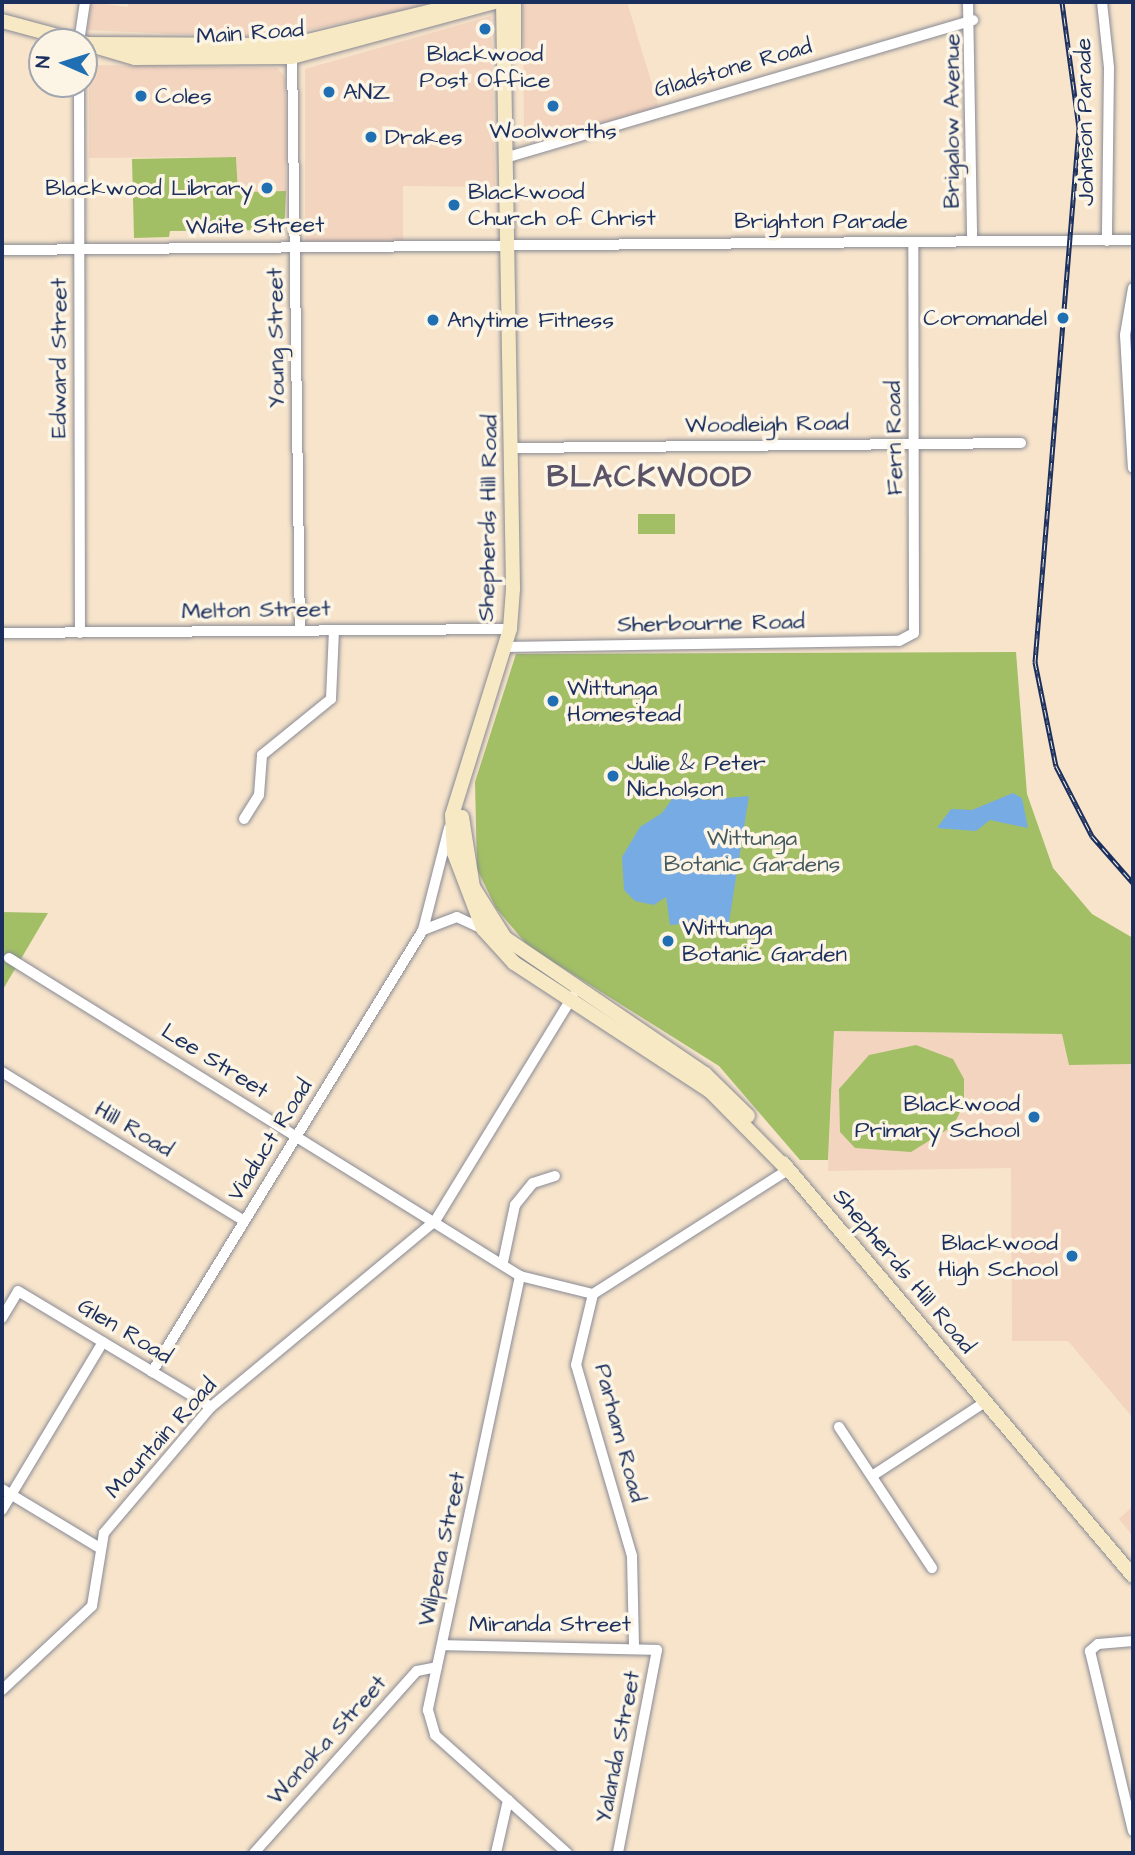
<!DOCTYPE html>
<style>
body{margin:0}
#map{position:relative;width:1135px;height:1855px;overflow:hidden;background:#f7e4cb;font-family:"Architects Daughter",sans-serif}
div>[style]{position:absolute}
.built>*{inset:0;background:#f3d4bf}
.green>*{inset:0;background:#a2bf66}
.water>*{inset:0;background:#77abe4}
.roads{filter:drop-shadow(0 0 2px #898a94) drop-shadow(0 0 2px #898a94)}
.street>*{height:10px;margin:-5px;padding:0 5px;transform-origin:5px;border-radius:5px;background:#fff}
.secondary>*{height:14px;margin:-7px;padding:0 7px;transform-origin:7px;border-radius:7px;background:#f6e9c3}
.rail>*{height:5px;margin-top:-2.5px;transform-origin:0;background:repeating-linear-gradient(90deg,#fcf5e5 0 8px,#1b2f5e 0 16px);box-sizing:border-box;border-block:2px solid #1b2f5e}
.dots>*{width:19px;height:19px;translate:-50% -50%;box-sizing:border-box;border:4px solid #fcf5e5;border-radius:50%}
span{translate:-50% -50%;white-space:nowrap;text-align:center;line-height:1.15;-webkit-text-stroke:7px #fcf5e5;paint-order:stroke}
.street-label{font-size:23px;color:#1b2f5e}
.poi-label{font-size:23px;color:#1b2f5e}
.left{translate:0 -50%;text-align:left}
.right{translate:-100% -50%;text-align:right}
.park-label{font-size:23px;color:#445a60}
.district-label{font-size:30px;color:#5b5468;font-weight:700;letter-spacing:2px}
.frame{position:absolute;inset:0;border:4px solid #1b2f5e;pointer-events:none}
.north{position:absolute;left:28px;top:28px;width:70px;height:70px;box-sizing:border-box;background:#fcf5e5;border:2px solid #a2a6af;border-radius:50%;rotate:273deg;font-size:19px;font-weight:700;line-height:28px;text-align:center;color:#1b2f5e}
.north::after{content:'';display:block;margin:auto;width:24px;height:32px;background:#1f6fb2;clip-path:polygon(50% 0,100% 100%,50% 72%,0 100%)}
</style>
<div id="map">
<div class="built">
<i style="clip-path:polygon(92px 2px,128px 7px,129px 2px,449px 2px,266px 38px,87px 30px)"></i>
<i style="clip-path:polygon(523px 2px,627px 2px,659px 107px,532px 143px,524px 137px)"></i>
<i style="clip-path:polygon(491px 16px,495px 187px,403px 186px,403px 242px,305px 243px,305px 69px)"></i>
<i style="clip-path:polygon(94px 65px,278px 68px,285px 78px,286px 191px,238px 192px,236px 157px,89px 158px,89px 71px)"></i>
<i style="clip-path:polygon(834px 1031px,1063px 1034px,1069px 1065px,1133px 1064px,1133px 1418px,1068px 1341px,1012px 1341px,1011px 1168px,828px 1171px)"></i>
<i style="clip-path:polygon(1133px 1506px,1133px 1536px,1119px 1519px)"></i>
</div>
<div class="green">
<i style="clip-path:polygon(236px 157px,238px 192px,286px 191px,284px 235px,277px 230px,170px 231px,169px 237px,134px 238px,132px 159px)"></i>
<i style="clip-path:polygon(638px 514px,675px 514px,675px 534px,638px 534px)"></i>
<i style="clip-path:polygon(1016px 652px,1027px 794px,1053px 868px,1092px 914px,1133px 938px,1133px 1064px,1069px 1065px,1062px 1034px,834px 1031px,828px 1160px,800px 1160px,719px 1066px,528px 946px,496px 908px,477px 869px,475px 782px,516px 654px)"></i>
<i style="clip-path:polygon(2px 912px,48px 913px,2px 991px)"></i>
<i style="clip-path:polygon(916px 1045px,953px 1059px,964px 1079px,964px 1104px,953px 1126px,911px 1152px,855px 1148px,840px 1132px,839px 1089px,869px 1055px)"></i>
</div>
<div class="water">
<i style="clip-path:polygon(691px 792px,703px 800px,749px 796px,729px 922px,709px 930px,694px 923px,670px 925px,666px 897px,654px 905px,635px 901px,624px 890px,622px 857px,640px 827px,662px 813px,675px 795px)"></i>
<i style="clip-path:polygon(1013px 793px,1022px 798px,1028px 828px,990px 820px,976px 831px,937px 828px,951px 809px,972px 810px)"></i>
</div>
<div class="roads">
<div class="street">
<i style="left:968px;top:2px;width:239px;rotate:89deg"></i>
<i style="left:1102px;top:2px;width:66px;rotate:83.9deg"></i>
<i style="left:1109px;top:68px;width:173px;rotate:90.7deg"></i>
<i style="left:79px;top:42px;width:40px;rotate:-81.5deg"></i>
<i style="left:292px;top:53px;width:578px;rotate:89.21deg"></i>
<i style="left:79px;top:84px;width:549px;rotate:89.9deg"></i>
<i style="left:505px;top:158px;width:488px;rotate:-16.4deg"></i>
<i style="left:2px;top:250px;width:1131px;rotate:-0.51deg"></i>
<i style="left:1133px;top:288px;width:48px;rotate:99.7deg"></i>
<i style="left:1125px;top:335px;width:133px;rotate:86.6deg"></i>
<i style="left:513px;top:448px;width:508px;rotate:-0.56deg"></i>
<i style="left:2px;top:633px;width:508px;rotate:-0.45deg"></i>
<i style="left:505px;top:647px;width:394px;rotate:-0.9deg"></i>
<i style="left:899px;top:641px;width:17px;rotate:-28deg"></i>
<i style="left:914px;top:633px;width:391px;rotate:-90.1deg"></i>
<i style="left:244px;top:819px;width:28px;rotate:-58deg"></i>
<i style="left:259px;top:795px;width:40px;rotate:-85.7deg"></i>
<i style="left:262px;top:755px;width:89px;rotate:-39.1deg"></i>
<i style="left:331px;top:699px;width:69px;rotate:-87.5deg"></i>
<i style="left:423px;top:930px;width:36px;rotate:-21deg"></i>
<i style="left:457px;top:917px;width:29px;rotate:25deg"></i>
<i style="left:9px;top:958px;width:602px;rotate:31.89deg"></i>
<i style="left:520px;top:1276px;width:444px;rotate:102deg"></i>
<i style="left:428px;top:1710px;width:26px;rotate:74deg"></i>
<i style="left:435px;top:1735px;width:98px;rotate:41.7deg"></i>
<i style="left:508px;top:1800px;width:54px;rotate:102.8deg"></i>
<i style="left:2px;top:1072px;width:284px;rotate:31.6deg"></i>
<i style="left:503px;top:1262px;width:58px;rotate:-78.1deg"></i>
<i style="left:515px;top:1205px;width:28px;rotate:-51deg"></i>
<i style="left:533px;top:1183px;width:23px;rotate:-18deg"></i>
<i style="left:520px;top:1276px;width:75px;rotate:13.9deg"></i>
<i style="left:2px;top:1318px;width:31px;rotate:-59deg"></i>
<i style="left:18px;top:1291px;width:225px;rotate:31deg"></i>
<i style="left:152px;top:1372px;width:518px;rotate:-58.49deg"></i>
<i style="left:423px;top:930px;width:105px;rotate:-75.7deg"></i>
<i style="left:839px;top:1427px;width:169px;rotate:56.6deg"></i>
<i style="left:872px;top:1476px;width:135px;rotate:-33.2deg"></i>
<i style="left:2px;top:1489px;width:112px;rotate:31.1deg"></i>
<i style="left:2px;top:1510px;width:196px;rotate:-59deg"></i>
<i style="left:1133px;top:1641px;width:35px;rotate:175deg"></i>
<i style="left:1098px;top:1644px;width:11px;rotate:139deg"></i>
<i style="left:1090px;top:1651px;width:185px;rotate:76.6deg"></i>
<i style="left:442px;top:1645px;width:215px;rotate:1.3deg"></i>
<i style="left:657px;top:1650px;width:207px;rotate:100.9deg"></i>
<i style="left:634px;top:1645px;width:89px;rotate:-91.3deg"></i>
<i style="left:632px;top:1556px;width:199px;rotate:-106.3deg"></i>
<i style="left:576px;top:1365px;width:73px;rotate:-76.5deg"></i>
<i style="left:593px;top:1294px;width:231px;rotate:-32.5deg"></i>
<i style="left:2px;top:1690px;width:123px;rotate:-43deg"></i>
<i style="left:92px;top:1606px;width:74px;rotate:-80.7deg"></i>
<i style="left:104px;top:1533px;width:165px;rotate:-49.7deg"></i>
<i style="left:211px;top:1407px;width:291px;rotate:-39.7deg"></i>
<i style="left:435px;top:1221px;width:264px;rotate:-58.5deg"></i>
<i style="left:508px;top:1800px;width:79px;rotate:41.9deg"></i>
<i style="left:254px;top:1853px;width:244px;rotate:-48.2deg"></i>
<i style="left:417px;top:1671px;width:20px;rotate:-11deg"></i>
</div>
<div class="secondary">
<i style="left:503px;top:2px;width:587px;rotate:89.02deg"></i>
<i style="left:513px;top:589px;width:40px;rotate:94.3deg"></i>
<i style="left:510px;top:629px;width:195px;rotate:107.3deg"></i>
<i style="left:452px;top:815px;width:38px;rotate:87deg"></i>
<i style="left:454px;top:853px;width:81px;rotate:69.1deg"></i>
<i style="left:483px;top:929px;width:46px;rotate:47.6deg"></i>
<i style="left:514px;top:963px;width:235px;rotate:33.2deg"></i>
<i style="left:711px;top:1092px;width:110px;rotate:45.4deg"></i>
<i style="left:514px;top:2px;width:46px;rotate:90deg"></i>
<i style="left:2px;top:21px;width:81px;rotate:15.1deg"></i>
<i style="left:84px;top:43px;width:53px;rotate:16.4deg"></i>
<i style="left:135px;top:58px;width:157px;rotate:-0.4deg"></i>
<i style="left:292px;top:57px;width:209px;rotate:-15.2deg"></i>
<i style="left:87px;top:44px;width:204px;rotate:0.3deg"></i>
<i style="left:291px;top:45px;width:183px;rotate:-13.6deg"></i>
<i style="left:462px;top:817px;width:71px;rotate:81.1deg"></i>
<i style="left:473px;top:887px;width:60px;rotate:57.9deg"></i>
<i style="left:505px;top:938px;width:242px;rotate:34.2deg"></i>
<i style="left:705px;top:1074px;width:60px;rotate:44.3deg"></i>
<i style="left:783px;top:1163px;width:541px;rotate:49.72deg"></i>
</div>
</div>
<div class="rail">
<i style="left:1062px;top:2px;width:127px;rotate:82.3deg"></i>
<i style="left:1079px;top:128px;width:536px;rotate:94.71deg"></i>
<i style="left:1035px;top:662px;width:106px;rotate:78.6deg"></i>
<i style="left:1056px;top:766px;width:79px;rotate:62.8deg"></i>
<i style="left:1092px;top:836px;width:62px;rotate:48.9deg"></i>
</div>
<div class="dots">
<i style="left:485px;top:29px;background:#1f6fb2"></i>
<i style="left:329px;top:92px;background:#1f6fb2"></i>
<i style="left:141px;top:96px;background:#1f6fb2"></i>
<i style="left:553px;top:106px;background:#1f6fb2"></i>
<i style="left:371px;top:137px;background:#1f6fb2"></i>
<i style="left:267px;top:188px;background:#1f6fb2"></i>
<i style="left:454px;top:205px;background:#1f6fb2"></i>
<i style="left:1063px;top:318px;background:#1f6fb2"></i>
<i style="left:433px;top:320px;background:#1f6fb2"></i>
<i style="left:553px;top:701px;background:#1f6fb2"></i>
<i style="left:613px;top:776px;background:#1f6fb2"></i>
<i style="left:668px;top:941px;background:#1f6fb2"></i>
<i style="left:1034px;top:1117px;background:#1f6fb2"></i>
<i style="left:1072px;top:1256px;background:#1f6fb2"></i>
</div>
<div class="street-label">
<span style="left:250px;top:33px;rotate:-4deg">Main Road</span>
<span style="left:733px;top:68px;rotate:-16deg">Gladstone Road</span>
<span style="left:952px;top:121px;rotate:-90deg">Brigalow Avenue</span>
<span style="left:1085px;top:122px;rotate:-91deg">Johnson Parade</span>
<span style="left:821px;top:221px">Brighton Parade</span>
<span style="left:255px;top:226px;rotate:-1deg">Waite Street</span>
<span style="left:276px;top:338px;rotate:-91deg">Young Street</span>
<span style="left:59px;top:358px;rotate:-90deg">Edward Street</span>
<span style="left:767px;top:424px;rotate:-1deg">Woodleigh Road</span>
<span style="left:894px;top:438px;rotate:-91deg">Fern Road</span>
<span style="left:488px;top:518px;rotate:-89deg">Shepherds Hill Road</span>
<span style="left:256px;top:610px;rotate:-1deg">Melton Street</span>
<span style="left:711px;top:623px;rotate:-1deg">Sherbourne Road</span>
<span style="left:215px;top:1061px;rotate:32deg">Lee Street</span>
<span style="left:134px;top:1129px;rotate:31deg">Hill Road</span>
<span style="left:270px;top:1140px;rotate:-58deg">Viaduct Road</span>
<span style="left:904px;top:1271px;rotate:50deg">Shepherds Hill Road</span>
<span style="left:125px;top:1331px;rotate:31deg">Glen Road</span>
<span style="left:620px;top:1433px;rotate:75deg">Parham Road</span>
<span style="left:161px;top:1438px;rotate:-48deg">Mountain Road</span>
<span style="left:442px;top:1549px;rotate:-78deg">Wilpena Street</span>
<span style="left:550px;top:1624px">Miranda Street</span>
<span style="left:327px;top:1740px;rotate:-48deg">Wonoka Street</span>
<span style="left:618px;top:1747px;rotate:-79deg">Yalanda Street</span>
</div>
<div class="poi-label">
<span style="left:485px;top:67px">Blackwood<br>Post Office</span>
<span class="left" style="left:343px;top:92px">ANZ</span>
<span class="left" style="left:155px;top:96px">Coles</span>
<span style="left:553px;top:131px">Woolworths</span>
<span class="left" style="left:385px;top:137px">Drakes</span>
<span class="right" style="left:253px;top:188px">Blackwood Library</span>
<span class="left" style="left:468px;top:205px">Blackwood<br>Church of Christ</span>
<span class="right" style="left:1047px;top:318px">Coromandel</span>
<span class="left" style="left:447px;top:320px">Anytime Fitness</span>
<span class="left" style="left:567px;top:701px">Wittunga<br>Homestead</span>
<span class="left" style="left:627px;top:776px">Julie &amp; Peter<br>Nicholson</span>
<span class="left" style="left:682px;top:941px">Wittunga<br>Botanic Garden</span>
<span class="right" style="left:1020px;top:1117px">Blackwood<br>Primary School</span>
<span class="right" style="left:1058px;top:1256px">Blackwood<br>High School</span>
</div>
<div class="park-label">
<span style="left:752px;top:851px">Wittunga<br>Botanic Gardens</span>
</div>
<div class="district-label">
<span style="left:650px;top:477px">BLACKWOOD</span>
</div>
<div class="frame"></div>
<div class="north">N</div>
</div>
